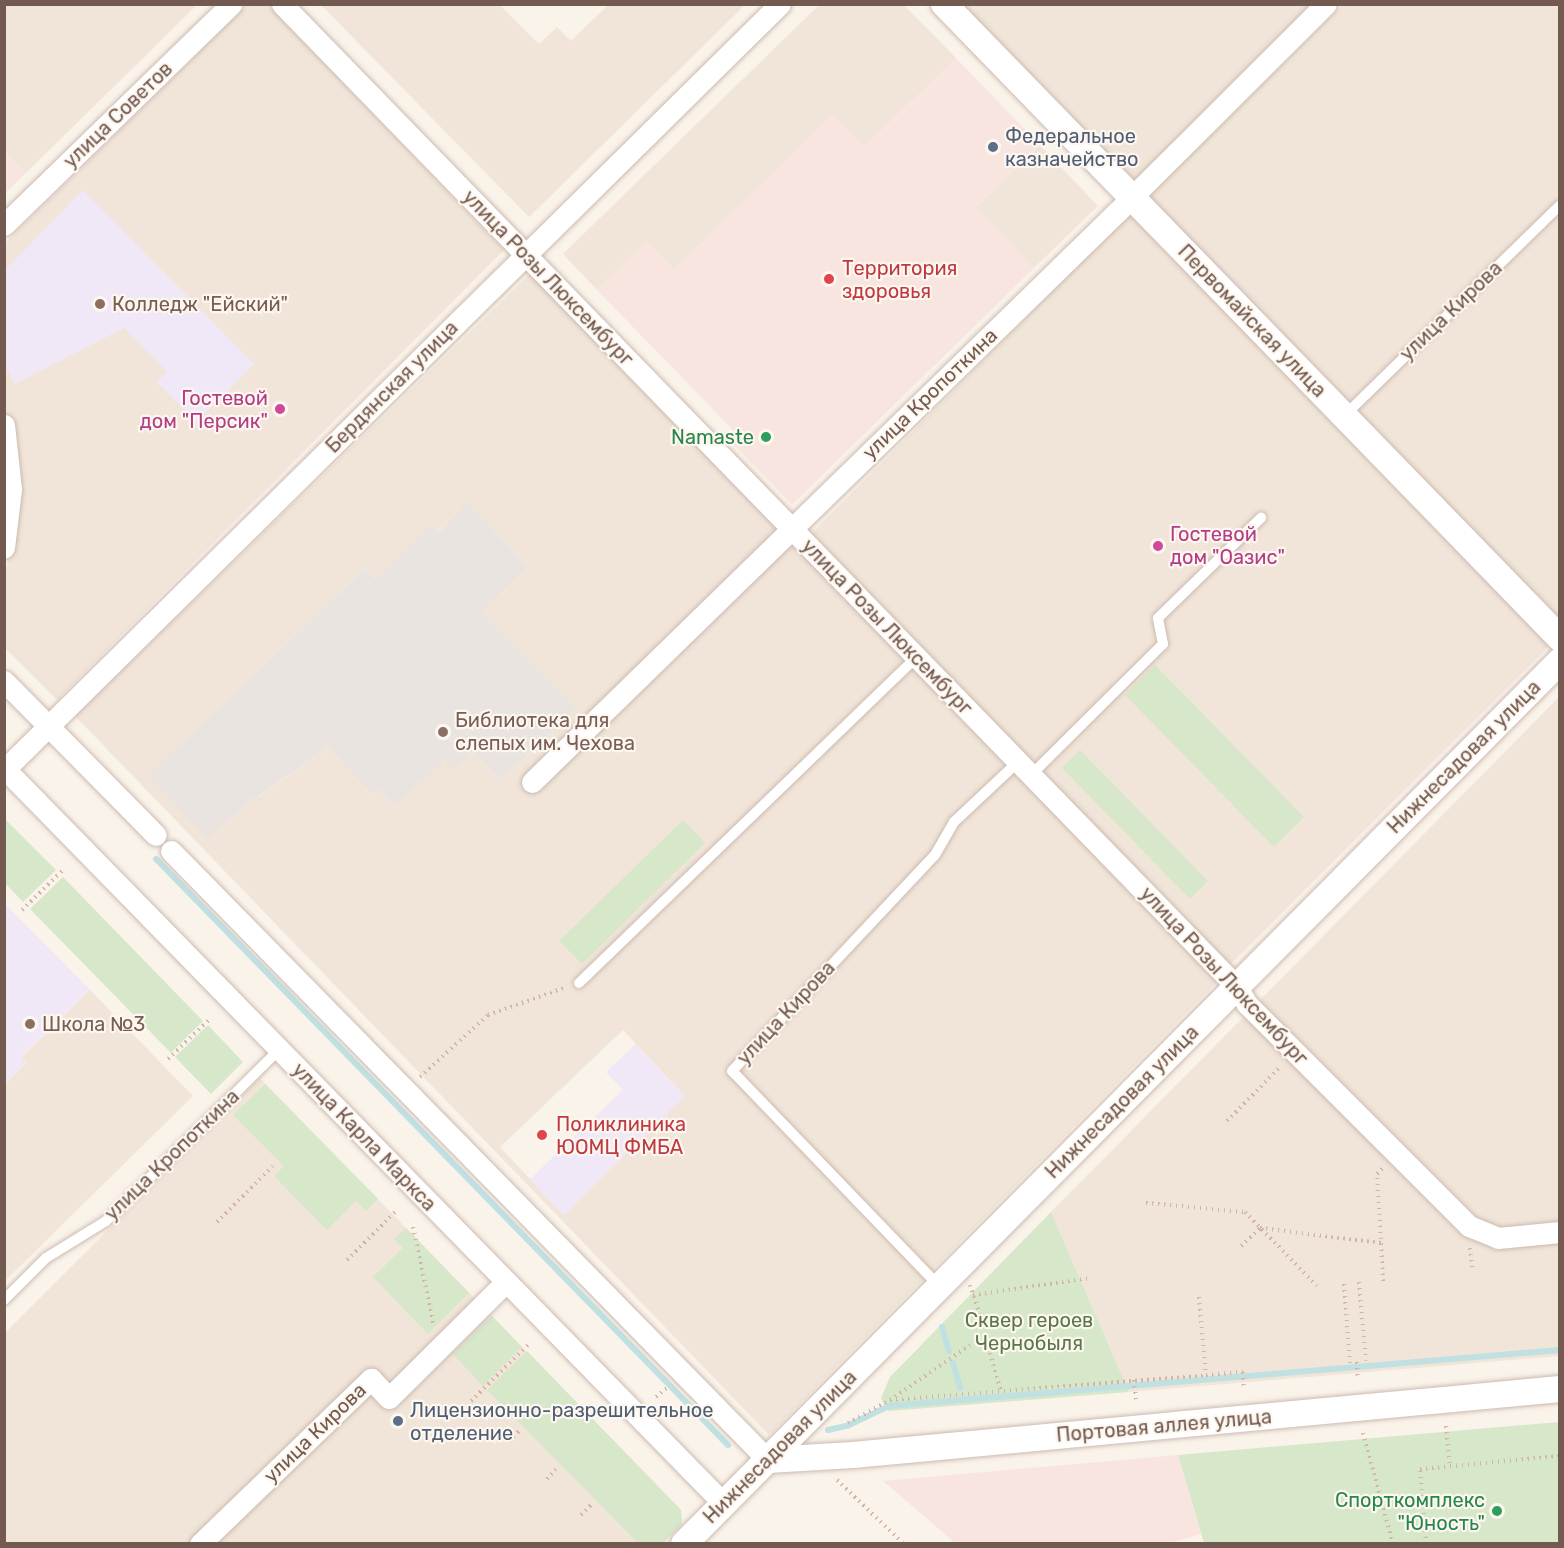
<!DOCTYPE html>
<meta charset="utf-8">
<style>
body{margin:0}
#map{position:relative;width:1564px;height:1548px;overflow:hidden;background:#faf3ea;font-family:Rubik,sans-serif}
div>[style]{position:absolute}
.residential>*{inset:0;background:#f1e5d9}
.commercial>*{inset:0;background:#f9e5df}
.industrial>*{inset:0;background:#eae4e0}
.education>*{inset:0;background:#f0e7f7}
.green>*{inset:0;background:#d7e7ca}
.stream>*{height:6px;margin:-3px;padding:0 3px;transform-origin:3px;border-radius:3px;background:#c0e0e2}
.path>*{height:4px;margin-top:-2px;transform-origin:0;background:repeating-linear-gradient(90deg,#d2b5a8 0 1.5px,transparent 0 6px)}
.roads{filter:drop-shadow(0 0 2px #ccbbb1) drop-shadow(0 0 2px #ccbbb1)}
.service>*{height:10px;margin:-5px;padding:0 5px;transform-origin:5px;border-radius:5px;background:#fff}
.minor>*{height:21px;margin:-10.5px;padding:0 10.5px;transform-origin:10.5px;border-radius:10.5px;background:#fff}
.tertiary>*{height:26px;margin:-13px;padding:0 13px;transform-origin:13px;border-radius:13px;background:#fff}
.dots>*{width:16px;height:16px;translate:-50% -50%;box-sizing:border-box;border:3px solid #fdf7f0;border-radius:50%}
span{translate:-50% -50%;white-space:nowrap;text-align:center;line-height:1.15;-webkit-text-stroke:4.5px #fdf7f0;paint-order:stroke}
.street-label{font-size:20px;color:#735a50}
.service-label{font-size:20px;color:#4e5e75}
.left{translate:0 -50%;text-align:left}
.health-label{font-size:20px;color:#be3a42}
.education-label{font-size:20px;color:#785e54}
.hotel-label{font-size:20px;color:#b23c85}
.right{translate:-100% -50%;text-align:right}
.leisure-label{font-size:20px;color:#27864d}
.park-label{font-size:20px;color:#5a7749}
.frame{position:absolute;inset:0;border:6px solid #735a50;pointer-events:none}
</style>
<div id="map">
<div class="residential">
<i style="clip-path:polygon(5px 4px,197px 4px,197px 5px,26px 173px,5px 151px)"></i>
<i style="clip-path:polygon(267px 4px,504px 250px,57px 700px,5px 648px,5px 573px,10px 553px,10px 428px,4px 408px,4px 244px,247px 5px)"></i>
<i style="clip-path:polygon(321px 5px,500px 5px,539px 44px,557px 27px,571px 41px,608px 5px,745px 5px,529px 217px)"></i>
<i style="clip-path:polygon(819px 5px,904px 5px,956px 58px,864px 148px,832px 116px,674px 270px,646px 242px,597px 290px,563px 254px)"></i>
<i style="clip-path:polygon(961px 5px,1317px 5px,1132px 183px)"></i>
<i style="clip-path:polygon(1343px 5px,1559px 5px,1559px 622px,1145px 199px)"></i>
<i style="clip-path:polygon(1040px 145px,1098px 206px,1034px 268px,975px 208px)"></i>
<i style="clip-path:polygon(1130px 213px,1551px 644px,1228px 967px,809px 536px)"></i>
<i style="clip-path:polygon(evenodd,530px 274px,1218px 981px,769px 1435px,75px 716px,530px 274px,467px 504px,528px 567px,482px 612px,575px 710px,500px 780px,473px 752px,445px 760px,379px 787px,371px 794px,328px 747px,259px 797px,256px 794px,208px 839px,243px 685px,365px 568px,376px 579px,431px 526px,437px 532px,467px 504px,530px 274px,623px 1030px,685px 1096px,563px 1214px,500px 1147px,623px 1030px)"></i>
<i style="clip-path:polygon(1559px 697px,1559px 1356px,1129px 1392px,1051px 1212px)"></i>
<i style="clip-path:polygon(90px 990px,193px 1096px,5px 1281px,5px 1084px,26px 1063px,21px 1058px)"></i>
<i style="clip-path:polygon(260px 1078px,681px 1510px,682px 1524px,663px 1544px,5px 1544px,5px 1333px)"></i>
</div>
<div class="commercial">
<i style="clip-path:polygon(956px 58px,1040px 145px,975px 208px,1034px 268px,792px 505px,728px 439px,735px 432px,597px 290px,646px 241px,674px 270px,832px 116px,864px 148px)"></i>
<i style="clip-path:polygon(5px 151px,26px 173px,5px 193px)"></i>
<i style="clip-path:polygon(1178px 1455px,1201px 1534px,1168px 1544px,955px 1543px,883px 1481px)"></i>
</div>
<div class="industrial">
<i style="clip-path:polygon(467px 503px,528px 567px,482px 612px,576px 709px,500px 780px,473px 752px,454px 770px,444px 760px,395px 806px,379px 788px,371px 794px,328px 747px,258px 797px,256px 795px,208px 839px,148px 776px,365px 568px,376px 579px,431px 525px,438px 532px)"></i>
</div>
<div class="education">
<i style="clip-path:polygon(83px 190px,254px 364px,196px 422px,157px 382px,167px 371px,124px 328px,15px 384px,5px 366px,5px 270px)"></i>
<i style="clip-path:polygon(5px 904px,90px 990px,21px 1057px,26px 1063px,5px 1084px)"></i>
<i style="clip-path:polygon(636px 1044px,685px 1096px,564px 1215px,530px 1179px,623px 1090px,606px 1072px)"></i>
</div>
<div class="green">
<i style="clip-path:polygon(1155px 665px,1304px 817px,1274px 847px,1125px 695px)"></i>
<i style="clip-path:polygon(1080px 750px,1208px 881px,1190px 899px,1062px 768px)"></i>
<i style="clip-path:polygon(4px 818px,56px 870px,23px 902px,5px 883px)"></i>
<i style="clip-path:polygon(683px 820px,705px 843px,582px 964px,559px 941px)"></i>
<i style="clip-path:polygon(63px 877px,203px 1021px,171px 1053px,30px 909px)"></i>
<i style="clip-path:polygon(208px 1025px,243px 1062px,211px 1094px,175px 1057px)"></i>
<i style="clip-path:polygon(265px 1084px,378px 1199px,366px 1211px,356px 1201px,327px 1230px,274px 1176px,284px 1166px,233px 1115px)"></i>
<i style="clip-path:polygon(1051px 1212px,1129px 1392px,889px 1411px,886px 1409px,881px 1398px,890px 1377px)"></i>
<i style="clip-path:polygon(406px 1228px,469px 1293px,428px 1334px,373px 1277px,403px 1248px,394px 1239px)"></i>
<i style="clip-path:polygon(492px 1316px,522px 1347px,483px 1386px,453px 1354px)"></i>
<i style="clip-path:polygon(527px 1351px,681px 1510px,682px 1524px,663px 1543px,638px 1543px,487px 1390px)"></i>
<i style="clip-path:polygon(1559px 1422px,1559px 1543px,1204px 1543px,1178px 1455px)"></i>
</div>
<div class="stream">
<i style="left:156px;top:859px;width:819px;rotate:45.69deg"></i>
<i style="left:942px;top:1327px;width:25px;rotate:74deg"></i>
<i style="left:953px;top:1363px;width:26px;rotate:74deg"></i>
<i style="left:828px;top:1430px;width:22px;rotate:-13deg"></i>
<i style="left:849px;top:1425px;width:44px;rotate:-25.4deg"></i>
<i style="left:889px;top:1406px;width:673px;rotate:-4.77deg"></i>
</div>
<div class="path">
<i style="left:22px;top:910px;width:59px;rotate:-44.3deg"></i>
<i style="left:168px;top:1059px;width:58px;rotate:-43.6deg"></i>
<i style="left:420px;top:1077px;width:92px;rotate:-42.4deg"></i>
<i style="left:488px;top:1015px;width:83px;rotate:-19.7deg"></i>
<i style="left:1227px;top:1121px;width:77px;rotate:-45.5deg"></i>
<i style="left:1146px;top:1203px;width:99px;rotate:5.2deg"></i>
<i style="left:1245px;top:1212px;width:103px;rotate:45.8deg"></i>
<i style="left:217px;top:1222px;width:79px;rotate:-45deg"></i>
<i style="left:413px;top:1227px;width:101px;rotate:78deg"></i>
<i style="left:1241px;top:1246px;width:26px;rotate:-43deg"></i>
<i style="left:1260px;top:1228px;width:122px;rotate:7.1deg"></i>
<i style="left:1470px;top:1248px;width:24px;rotate:83deg"></i>
<i style="left:347px;top:1260px;width:71px;rotate:-45deg"></i>
<i style="left:1383px;top:1281px;width:107px;rotate:-93.2deg"></i>
<i style="left:1377px;top:1174px;width:10px;rotate:-45deg"></i>
<i style="left:1359px;top:1282px;width:79px;rotate:84.9deg"></i>
<i style="left:1344px;top:1284px;width:79px;rotate:85.7deg"></i>
<i style="left:970px;top:1285px;width:36px;rotate:72deg"></i>
<i style="left:973px;top:1295px;width:117px;rotate:-8.3deg"></i>
<i style="left:1199px;top:1297px;width:78px;rotate:84.9deg"></i>
<i style="left:1206px;top:1375px;width:37px;rotate:-5deg"></i>
<i style="left:1243px;top:1372px;width:18px;rotate:87deg"></i>
<i style="left:990px;top:1353px;width:40px;rotate:74deg"></i>
<i style="left:1357px;top:1362px;width:18px;rotate:87deg"></i>
<i style="left:1134px;top:1380px;width:20px;rotate:84deg"></i>
<i style="left:656px;top:1397px;width:17px;rotate:-40deg"></i>
<i style="left:890px;top:1400px;width:317px;rotate:-4.5deg"></i>
<i style="left:471px;top:1401px;width:80px;rotate:-44.5deg"></i>
<i style="left:848px;top:1423px;width:48px;rotate:-28.7deg"></i>
<i style="left:890px;top:1400px;width:97px;rotate:-34.5deg"></i>
<i style="left:1446px;top:1426px;width:40px;rotate:84.3deg"></i>
<i style="left:1363px;top:1433px;width:115px;rotate:74.9deg"></i>
<i style="left:509px;top:1441px;width:14px;rotate:-45deg"></i>
<i style="left:547px;top:1479px;width:13px;rotate:-48deg"></i>
<i style="left:837px;top:1480px;width:93px;rotate:43.7deg"></i>
<i style="left:581px;top:1515px;width:14px;rotate:-45deg"></i>
<i style="left:1426px;top:1544px;width:75px;rotate:-94.6deg"></i>
<i style="left:1420px;top:1469px;width:141px;rotate:-5.3deg"></i>
</div>
<div class="roads">
<div class="service">
<i style="left:1344px;top:416px;width:301px;rotate:-44.3deg"></i>
<i style="left:1031px;top:775px;width:186px;rotate:-44.8deg"></i>
<i style="left:1163px;top:644px;width:26px;rotate:-101deg"></i>
<i style="left:1158px;top:618px;width:144px;rotate:-44.2deg"></i>
<i style="left:579px;top:983px;width:469px;rotate:-44deg"></i>
<i style="left:939px;top:1286px;width:298px;rotate:-133.9deg"></i>
<i style="left:732px;top:1071px;width:296px;rotate:-46.8deg"></i>
<i style="left:935px;top:855px;width:38px;rotate:-60deg"></i>
<i style="left:954px;top:822px;width:88px;rotate:-43.2deg"></i>
<i style="left:4px;top:1300px;width:59px;rotate:-45deg"></i>
<i style="left:46px;top:1258px;width:70px;rotate:-31.7deg"></i>
<i style="left:106px;top:1221px;width:243px;rotate:-44.7deg"></i>
</div>
<div class="minor">
<i style="left:282px;top:4px;width:1371px;rotate:45.83deg"></i>
<i style="left:1237px;top:987px;width:20px;rotate:60deg"></i>
<i style="left:1247px;top:1004px;width:314px;rotate:45deg"></i>
<i style="left:1469px;top:1226px;width:31px;rotate:22deg"></i>
<i style="left:1498px;top:1238px;width:62px;rotate:-5.5deg"></i>
<i style="left:4px;top:225px;width:317px;rotate:-44.2deg"></i>
<i style="left:4px;top:425px;width:64px;rotate:83.8deg"></i>
<i style="left:11px;top:489px;width:59px;rotate:96.8deg"></i>
<i style="left:4px;top:681px;width:216px;rotate:45.4deg"></i>
<i style="left:5px;top:769px;width:1028px;rotate:45.63deg"></i>
<i style="left:4px;top:770px;width:1090px;rotate:-44.63deg"></i>
<i style="left:532px;top:782px;width:817px;rotate:-44.26deg"></i>
<i style="left:1117px;top:212px;width:295px;rotate:-44.9deg"></i>
<i style="left:171px;top:851px;width:853px;rotate:45.57deg"></i>
<i style="left:200px;top:1544px;width:238px;rotate:-44deg"></i>
<i style="left:371px;top:1379px;width:26px;rotate:47deg"></i>
<i style="left:389px;top:1398px;width:165px;rotate:-44.8deg"></i>
</div>
<div class="tertiary">
<i style="left:944px;top:4px;width:884px;rotate:45.83deg"></i>
<i style="left:768px;top:1460px;width:85px;rotate:-3.4deg"></i>
<i style="left:853px;top:1455px;width:710px;rotate:-5.33deg"></i>
<i style="left:684px;top:1544px;width:1244px;rotate:-45.23deg"></i>
</div>
</div>
<div class="dots">
<i style="left:993px;top:147px;background:#5c6f8a"></i>
<i style="left:829px;top:279px;background:#e0444e"></i>
<i style="left:100px;top:304px;background:#8d6e63"></i>
<i style="left:280px;top:409px;background:#d1479c"></i>
<i style="left:766px;top:437px;background:#2e9e5b"></i>
<i style="left:1158px;top:546px;background:#d1479c"></i>
<i style="left:443px;top:732px;background:#8d6e63"></i>
<i style="left:30px;top:1024px;background:#8d6e63"></i>
<i style="left:542px;top:1135px;background:#e0444e"></i>
<i style="left:398px;top:1421px;background:#5c6f8a"></i>
<i style="left:1497px;top:1511px;background:#2e9e5b"></i>
</div>
<div class="street-label">
<span style="left:118px;top:115px;rotate:-44deg">улица Советов</span>
<span style="left:548px;top:278px;rotate:46deg">улица Розы Люксембург</span>
<span style="left:1451px;top:311px;rotate:-44deg">улица Кирова</span>
<span style="left:1252px;top:321px;rotate:46deg">Первомайская улица</span>
<span style="left:392px;top:387px;rotate:-45deg">Бердянская улица</span>
<span style="left:930px;top:394px;rotate:-44deg">улица Кропоткина</span>
<span style="left:887px;top:627px;rotate:46deg">улица Розы Люксембург</span>
<span style="left:1464px;top:757px;rotate:-45deg">Нижнесадовая улица</span>
<span style="left:1224px;top:976px;rotate:47deg">улица Розы Люксембург</span>
<span style="left:786px;top:1013px;rotate:-47deg">улица Кирова</span>
<span style="left:1122px;top:1102px;rotate:-45deg">Нижнесадовая улица</span>
<span style="left:364px;top:1137px;rotate:46deg">улица Карла Маркса</span>
<span style="left:172px;top:1155px;rotate:-44deg">улица Кропоткина</span>
<span style="left:1164px;top:1426px;rotate:-5deg">Портовая аллея улица</span>
<span style="left:315px;top:1433px;rotate:-44deg">улица Кирова</span>
<span style="left:780px;top:1447px;rotate:-45deg">Нижнесадовая улица</span>
</div>
<div class="service-label">
<span class="left" style="left:1005px;top:148px">Федеральное<br>казначейство</span>
<span class="left" style="left:410px;top:1422px">Лицензионно-разрешительное<br>отделение</span>
</div>
<div class="health-label">
<span class="left" style="left:842px;top:280px">Территория<br>здоровья</span>
<span class="left" style="left:556px;top:1136px">Поликлиника<br>ЮОМЦ ФМБА</span>
</div>
<div class="education-label">
<span class="left" style="left:112px;top:304px">Колледж "Ейский"</span>
<span class="left" style="left:455px;top:732px">Библиотека для<br>слепых им. Чехова</span>
<span class="left" style="left:42px;top:1024px">Школа №3</span>
</div>
<div class="hotel-label">
<span class="right" style="left:268px;top:410px">Гостевой<br>дом "Персик"</span>
<span class="left" style="left:1170px;top:546px">Гостевой<br>дом "Оазис"</span>
</div>
<div class="leisure-label">
<span class="right" style="left:754px;top:437px">Namaste</span>
<span class="right" style="left:1485px;top:1512px">Спорткомплекс<br>"Юность"</span>
</div>
<div class="park-label">
<span style="left:1029px;top:1332px">Сквер героев<br>Чернобыля</span>
</div>
<div class="frame"></div>
</div>
